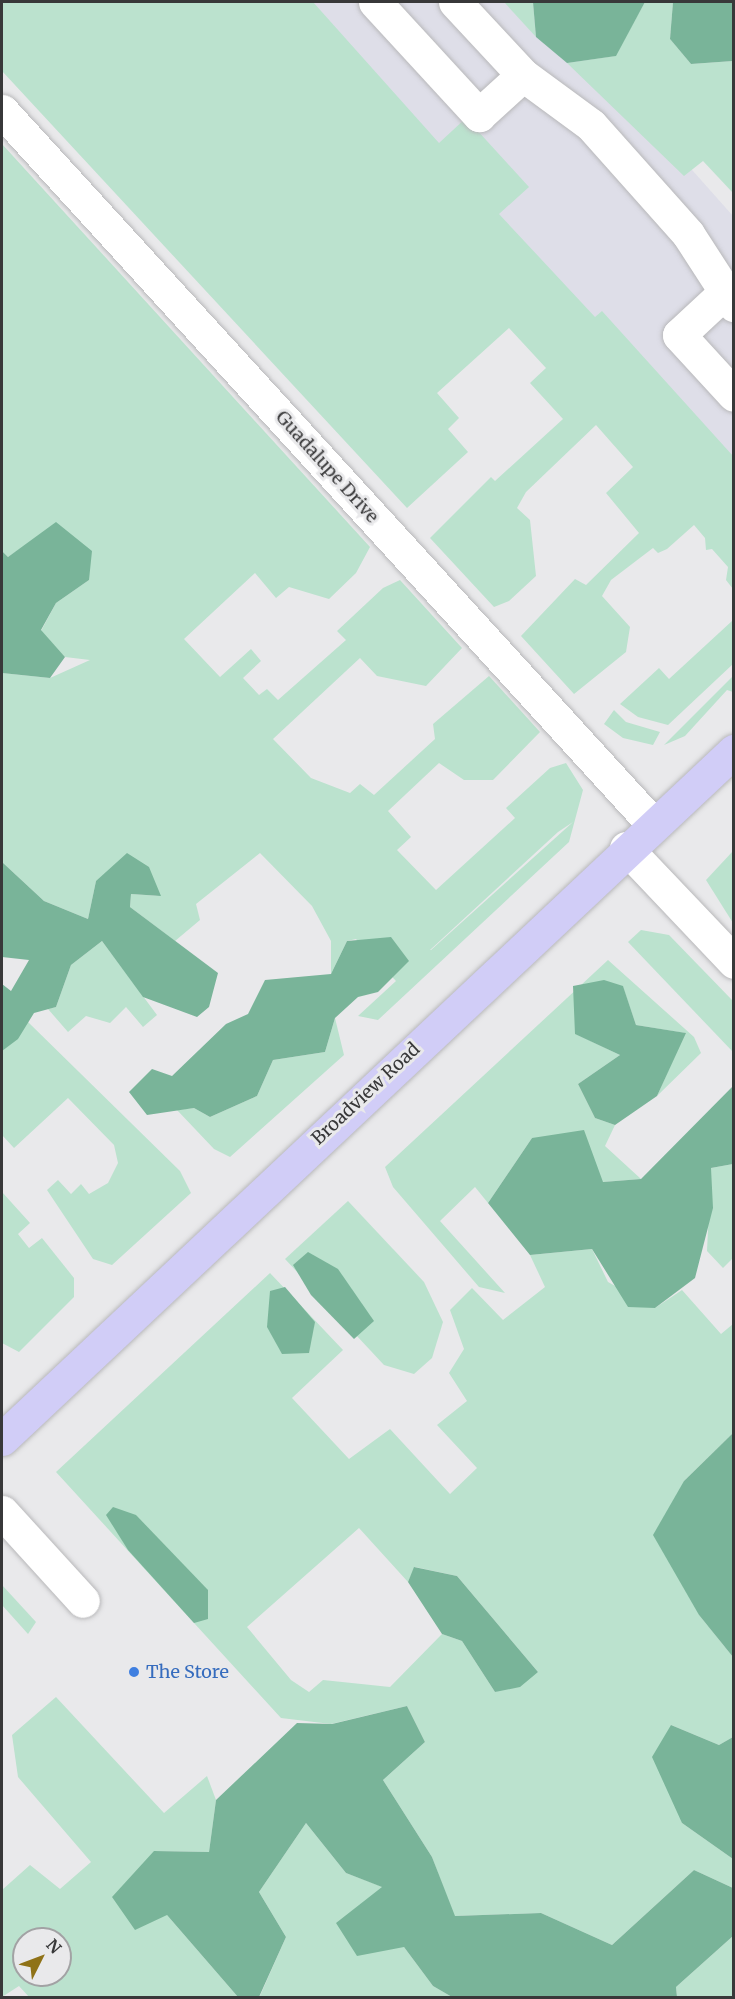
<!DOCTYPE html>
<style>
body{margin:0}
#map{position:relative;width:735px;height:1999px;overflow:hidden;background:#e9e9eb;font-family:Merriweather,serif}
div>[style]{position:absolute}
.built>*{inset:0;background:#dedee8}
.green>*{inset:0;background:#bbe2ce}
.forest>*{inset:0;background:#79b499}
.roads{filter:drop-shadow(0 0 2px #b8b8ba) drop-shadow(0 0 2px #b8b8ba)}
.minor>*{height:33px;margin:-16.5px;padding:0 16.5px;transform-origin:16.5px;border-radius:16.5px;background:#fff}
.major>*{height:33px;margin:-16.5px;padding:0 16.5px;transform-origin:16.5px;border-radius:16.5px;background:#d1cdf7}
.dots>*{width:16px;height:16px;translate:-50% -50%;box-sizing:border-box;border:3px solid #e9e9eb;border-radius:50%}
span{translate:-50% -50%;white-space:nowrap;text-align:center;line-height:1.15;-webkit-text-stroke:6px #e9e9eb;paint-order:stroke}
.street-label{font-size:18px;color:#383839}
.shop-label{font-size:18px;color:#366cbe}
.left{translate:0 -50%;text-align:left}
.frame{position:absolute;inset:0;border:3px solid #383839;pointer-events:none}
.north{position:absolute;left:12px;top:1927px;width:60px;height:60px;box-sizing:border-box;background:#e9e9eb;border:2px solid #a2a2a4;border-radius:50%;rotate:48deg;font-size:16px;font-weight:700;line-height:24px;text-align:center;color:#383839}
.north::after{content:'';display:block;margin:auto;width:21px;height:27px;background:#8f7217;clip-path:polygon(50% 0,100% 100%,50% 72%,0 100%)}
</style>
<div id="map">
<div class="built">
<i style="clip-path:polygon(300px 2px,536px 2px,693px 171px,733px 216px,733px 474px)"></i>
</div>
<div class="green">
<i style="clip-path:polygon(2px 2px,313px 2px,439px 143px,466px 118px,529px 187px,499px 214px,595px 317px,602px 311px,733px 456px,733px 589px,726px 580px,728px 567px,712px 549px,706px 550px,705px 538px,694px 525px,667px 549px,658px 553px,653px 548px,611px 580px,602px 596px,630px 627px,626px 652px,574px 694px,521px 636px,575px 579px,586px 585px,639px 533px,606px 493px,633px 467px,596px 425px,526px 492px,517px 508px,530px 520px,536px 576px,509px 601px,494px 607px,430px 538px,491px 477px,495px 481px,563px 419px,530px 383px,546px 368px,509px 328px,437px 393px,459px 418px,448px 429px,468px 452px,407px 508px,2px 71px)"></i>
<i style="clip-path:polygon(504px 2px,533px 2px,536px 37px)"></i>
<i style="clip-path:polygon(645px 2px,673px 2px,670px 39px,691px 64px,733px 61px,733px 193px,703px 161px,684px 176px,567px 63px,615px 56px)"></i>
<i style="clip-path:polygon(evenodd,2px 144px,370px 547px,356px 573px,329px 599px,289px 587px,276px 598px,255px 573px,184px 639px,220px 677px,251px 649px,261px 661px,243px 678px,259px 695px,267px 689px,278px 700px,346px 640px,337px 631px,383px 588px,400px 580px,462px 648px,426px 686px,377px 676px,360px 658px,273px 739px,311px 778px,350px 793px,360px 784px,374px 795px,435px 739px,433px 724px,489px 676px,540px 732px,493px 780px,464px 780px,439px 763px,388px 811px,411px 837px,397px 850px,436px 890px,515px 818px,506px 808px,550px 768px,566px 763px,583px 790px,569px 842px,378px 1020px,358px 1016px,396px 981px,356px 939px,347px 941px,331px 974px,331px 941px,312px 906px,260px 853px,196px 904px,200px 920px,175px 941px,130px 907px,131px 894px,160px 896px,96px 881px,88px 919px,44px 901px,2px 862px,2px 673px,50px 678px,90px 660px,65px 657px,41px 631px,56px 603px,89px 580px,24px 546px,8px 557px,2px 551px,2px 144px,573px 822px,431px 950px,430px 950px,558px 832px,573px 822px)"></i>
<i style="clip-path:polygon(732px 621px,733px 664px,668px 725px,638px 717px,620px 704px,659px 668px,669px 679px)"></i>
<i style="clip-path:polygon(733px 676px,733px 692px,727px 690px,685px 736px,664px 745px)"></i>
<i style="clip-path:polygon(614px 710px,626px 722px,660px 732px,653px 745px,623px 738px,604px 724px)"></i>
<i style="clip-path:polygon(733px 851px,733px 923px,706px 880px)"></i>
<i style="clip-path:polygon(641px 930px,669px 935px,733px 1001px,733px 1052px,628px 942px)"></i>
<i style="clip-path:polygon(102px 941px,157px 1015px,143px 1027px,126px 1007px,110px 1023px,86px 1016px,68px 1032px,48px 1009px,56px 1007px,71px 965px)"></i>
<i style="clip-path:polygon(608px 960px,694px 1037px,701px 1053px,657px 1096px,685px 1033px,636px 1025px,623px 987px,576px 1034px,620px 1055px,578px 1084px,595px 1118px,615px 1125px,605px 1146px,641px 1179px,603px 1182px,532px 1138px,488px 1203px,475px 1187px,440px 1221px,505px 1293px,479px 1287px,393px 1187px,385px 1167px)"></i>
<i style="clip-path:polygon(335px 1018px,344px 1055px,230px 1157px,214px 1149px,177px 1110px,194px 1108px,210px 1117px,257px 1096px,273px 1060px,325px 1052px)"></i>
<i style="clip-path:polygon(28px 1022px,180px 1171px,191px 1193px,112px 1265px,93px 1259px,47px 1190px,58px 1180px,71px 1194px,81px 1184px,89px 1194px,108px 1183px,118px 1163px,114px 1145px,68px 1098px,14px 1148px,2px 1135px,2px 1051px)"></i>
<i style="clip-path:polygon(733px 1164px,733px 1258px,723px 1268px,707px 1251px,711px 1168px)"></i>
<i style="clip-path:polygon(2px 1192px,30px 1223px,18px 1234px,29px 1248px,42px 1238px,74px 1278px,74px 1297px,19px 1352px,2px 1343px)"></i>
<i style="clip-path:polygon(348px 1201px,424px 1282px,443px 1322px,432px 1358px,414px 1374px,384px 1365px,285px 1259px)"></i>
<i style="clip-path:polygon(evenodd,592px 1249px,608px 1282px,655px 1308px,682px 1290px,721px 1334px,733px 1324px,733px 1433px,684px 1481px,699px 1615px,733px 1657px,733px 1737px,719px 1745px,671px 1725px,682px 1823px,733px 1859px,733px 1888px,694px 1870px,612px 1945px,541px 1913px,454px 1916px,432px 1857px,383px 1780px,425px 1742px,407px 1706px,331px 1724px,281px 1718px,56px 1472px,270px 1273px,343px 1350px,292px 1398px,349px 1459px,390px 1429px,450px 1494px,477px 1468px,437px 1425px,467px 1401px,449px 1373px,464px 1349px,450px 1310px,472px 1288px,503px 1320px,545px 1287px,530px 1255px,592px 1249px,359px 1528px,408px 1582px,415px 1567px,457px 1576px,538px 1672px,495px 1692px,462px 1641px,442px 1634px,390px 1687px,323px 1680px,309px 1692px,291px 1680px,247px 1627px,359px 1528px)"></i>
<i style="clip-path:polygon(2px 1585px,36px 1622px,28px 1634px,2px 1605px)"></i>
<i style="clip-path:polygon(evenodd,56px 1697px,164px 1813px,207px 1776px,216px 1800px,209px 1852px,154px 1851px,167px 1915px,238px 1997px,30px 1998px,19px 1986px,2px 1997px,2px 1890px,30px 1865px,60px 1889px,91px 1862px,18px 1777px,12px 1735px,56px 1697px,24px 1939px,60px 1939px,60px 1975px,24px 1975px,24px 1939px)"></i>
<i style="clip-path:polygon(306px 1823px,346px 1873px,383px 1887px,404px 1947px,433px 1986px,452px 1997px,259px 1998px,286px 1937px,259px 1892px)"></i>
<i style="clip-path:polygon(733px 1936px,733px 1997px,677px 1997px,676px 1987px)"></i>
</div>
<div class="forest">
<i style="clip-path:polygon(533px 2px,645px 2px,616px 56px,567px 63px,536px 37px)"></i>
<i style="clip-path:polygon(673px 2px,733px 2px,733px 61px,691px 64px,670px 39px)"></i>
<i style="clip-path:polygon(56px 522px,92px 551px,89px 580px,56px 603px,41px 630px,65px 657px,50px 678px,2px 673px,2px 551px,8px 557px)"></i>
<i style="clip-path:polygon(127px 853px,149px 867px,161px 896px,131px 894px,130px 907px,218px 973px,209px 1007px,197px 1017px,143px 997px,102px 941px,71px 965px,56px 1007px,34px 1013px,18px 1039px,2px 1051px,2px 984px,11px 991px,29px 960px,2px 957px,2px 862px,44px 901px,88px 919px,96px 881px)"></i>
<i style="clip-path:polygon(391px 937px,409px 961px,378px 992px,358px 997px,335px 1018px,325px 1052px,273px 1060px,257px 1096px,210px 1117px,194px 1108px,147px 1115px,129px 1092px,152px 1069px,172px 1076px,226px 1024px,248px 1014px,265px 980px,331px 974px,347px 941px)"></i>
<i style="clip-path:polygon(604px 980px,623px 986px,636px 1025px,686px 1033px,657px 1096px,615px 1125px,595px 1118px,578px 1084px,620px 1055px,575px 1034px,573px 986px)"></i>
<i style="clip-path:polygon(734px 1085px,733px 1164px,711px 1168px,713px 1208px,695px 1278px,655px 1308px,628px 1307px,592px 1249px,530px 1255px,488px 1203px,532px 1138px,584px 1130px,603px 1182px,641px 1179px)"></i>
<i style="clip-path:polygon(308px 1252px,338px 1269px,374px 1321px,354px 1339px,311px 1295px,293px 1265px)"></i>
<i style="clip-path:polygon(285px 1287px,315px 1322px,309px 1353px,282px 1354px,267px 1327px,270px 1291px)"></i>
<i style="clip-path:polygon(733px 1433px,733px 1657px,699px 1615px,653px 1535px,684px 1481px)"></i>
<i style="clip-path:polygon(113px 1507px,136px 1515px,208px 1590px,208px 1619px,194px 1623px,128px 1550px,106px 1515px)"></i>
<i style="clip-path:polygon(414px 1567px,457px 1576px,538px 1672px,520px 1687px,495px 1692px,462px 1641px,442px 1634px,408px 1582px)"></i>
<i style="clip-path:polygon(407px 1706px,425px 1742px,383px 1780px,432px 1857px,455px 1916px,541px 1913px,612px 1945px,694px 1870px,733px 1888px,733px 1936px,676px 1987px,677px 1997px,452px 1997px,433px 1986px,404px 1947px,357px 1956px,336px 1923px,382px 1887px,346px 1873px,306px 1823px,259px 1892px,286px 1937px,259px 1997px,238px 1997px,167px 1915px,135px 1930px,112px 1897px,154px 1851px,209px 1852px,216px 1800px,297px 1723px,332px 1724px)"></i>
<i style="clip-path:polygon(671px 1725px,719px 1745px,733px 1737px,733px 1859px,682px 1823px,652px 1757px)"></i>
</div>
<div class="roads">
<div class="minor">
<i style="left:375px;top:2px;width:154px;rotate:47.4deg"></i>
<i style="left:479px;top:115px;width:59px;rotate:-42.3deg"></i>
<i style="left:455px;top:2px;width:100px;rotate:47deg"></i>
<i style="left:523px;top:75px;width:84px;rotate:36.3deg"></i>
<i style="left:591px;top:125px;width:146px;rotate:48.3deg"></i>
<i style="left:688px;top:234px;width:85px;rotate:57.1deg"></i>
<i style="left:2px;top:111px;width:964px;rotate:47.61deg"></i>
<i style="left:723px;top:294px;width:60px;rotate:137deg"></i>
<i style="left:679px;top:335px;width:81px;rotate:47.5deg"></i>
<i style="left:626px;top:848px;width:157px;rotate:46.5deg"></i>
<i style="left:2px;top:1512px;width:120px;rotate:47.7deg"></i>
</div>
<div class="major">
<i style="left:2px;top:1439px;width:1005px;rotate:-43.23deg"></i>
</div>
</div>
<div class="dots">
<i style="left:134px;top:1672px;background:#3f7fe0"></i>
</div>
<div class="street-label">
<span style="left:327px;top:467px;rotate:48deg">Guadalupe Drive</span>
<span style="left:366px;top:1094px;rotate:-43deg">Broadview Road</span>
</div>
<div class="shop-label">
<span class="left" style="left:146px;top:1672px">The Store</span>
</div>
<div class="frame"></div>
<div class="north">N</div>
</div>
